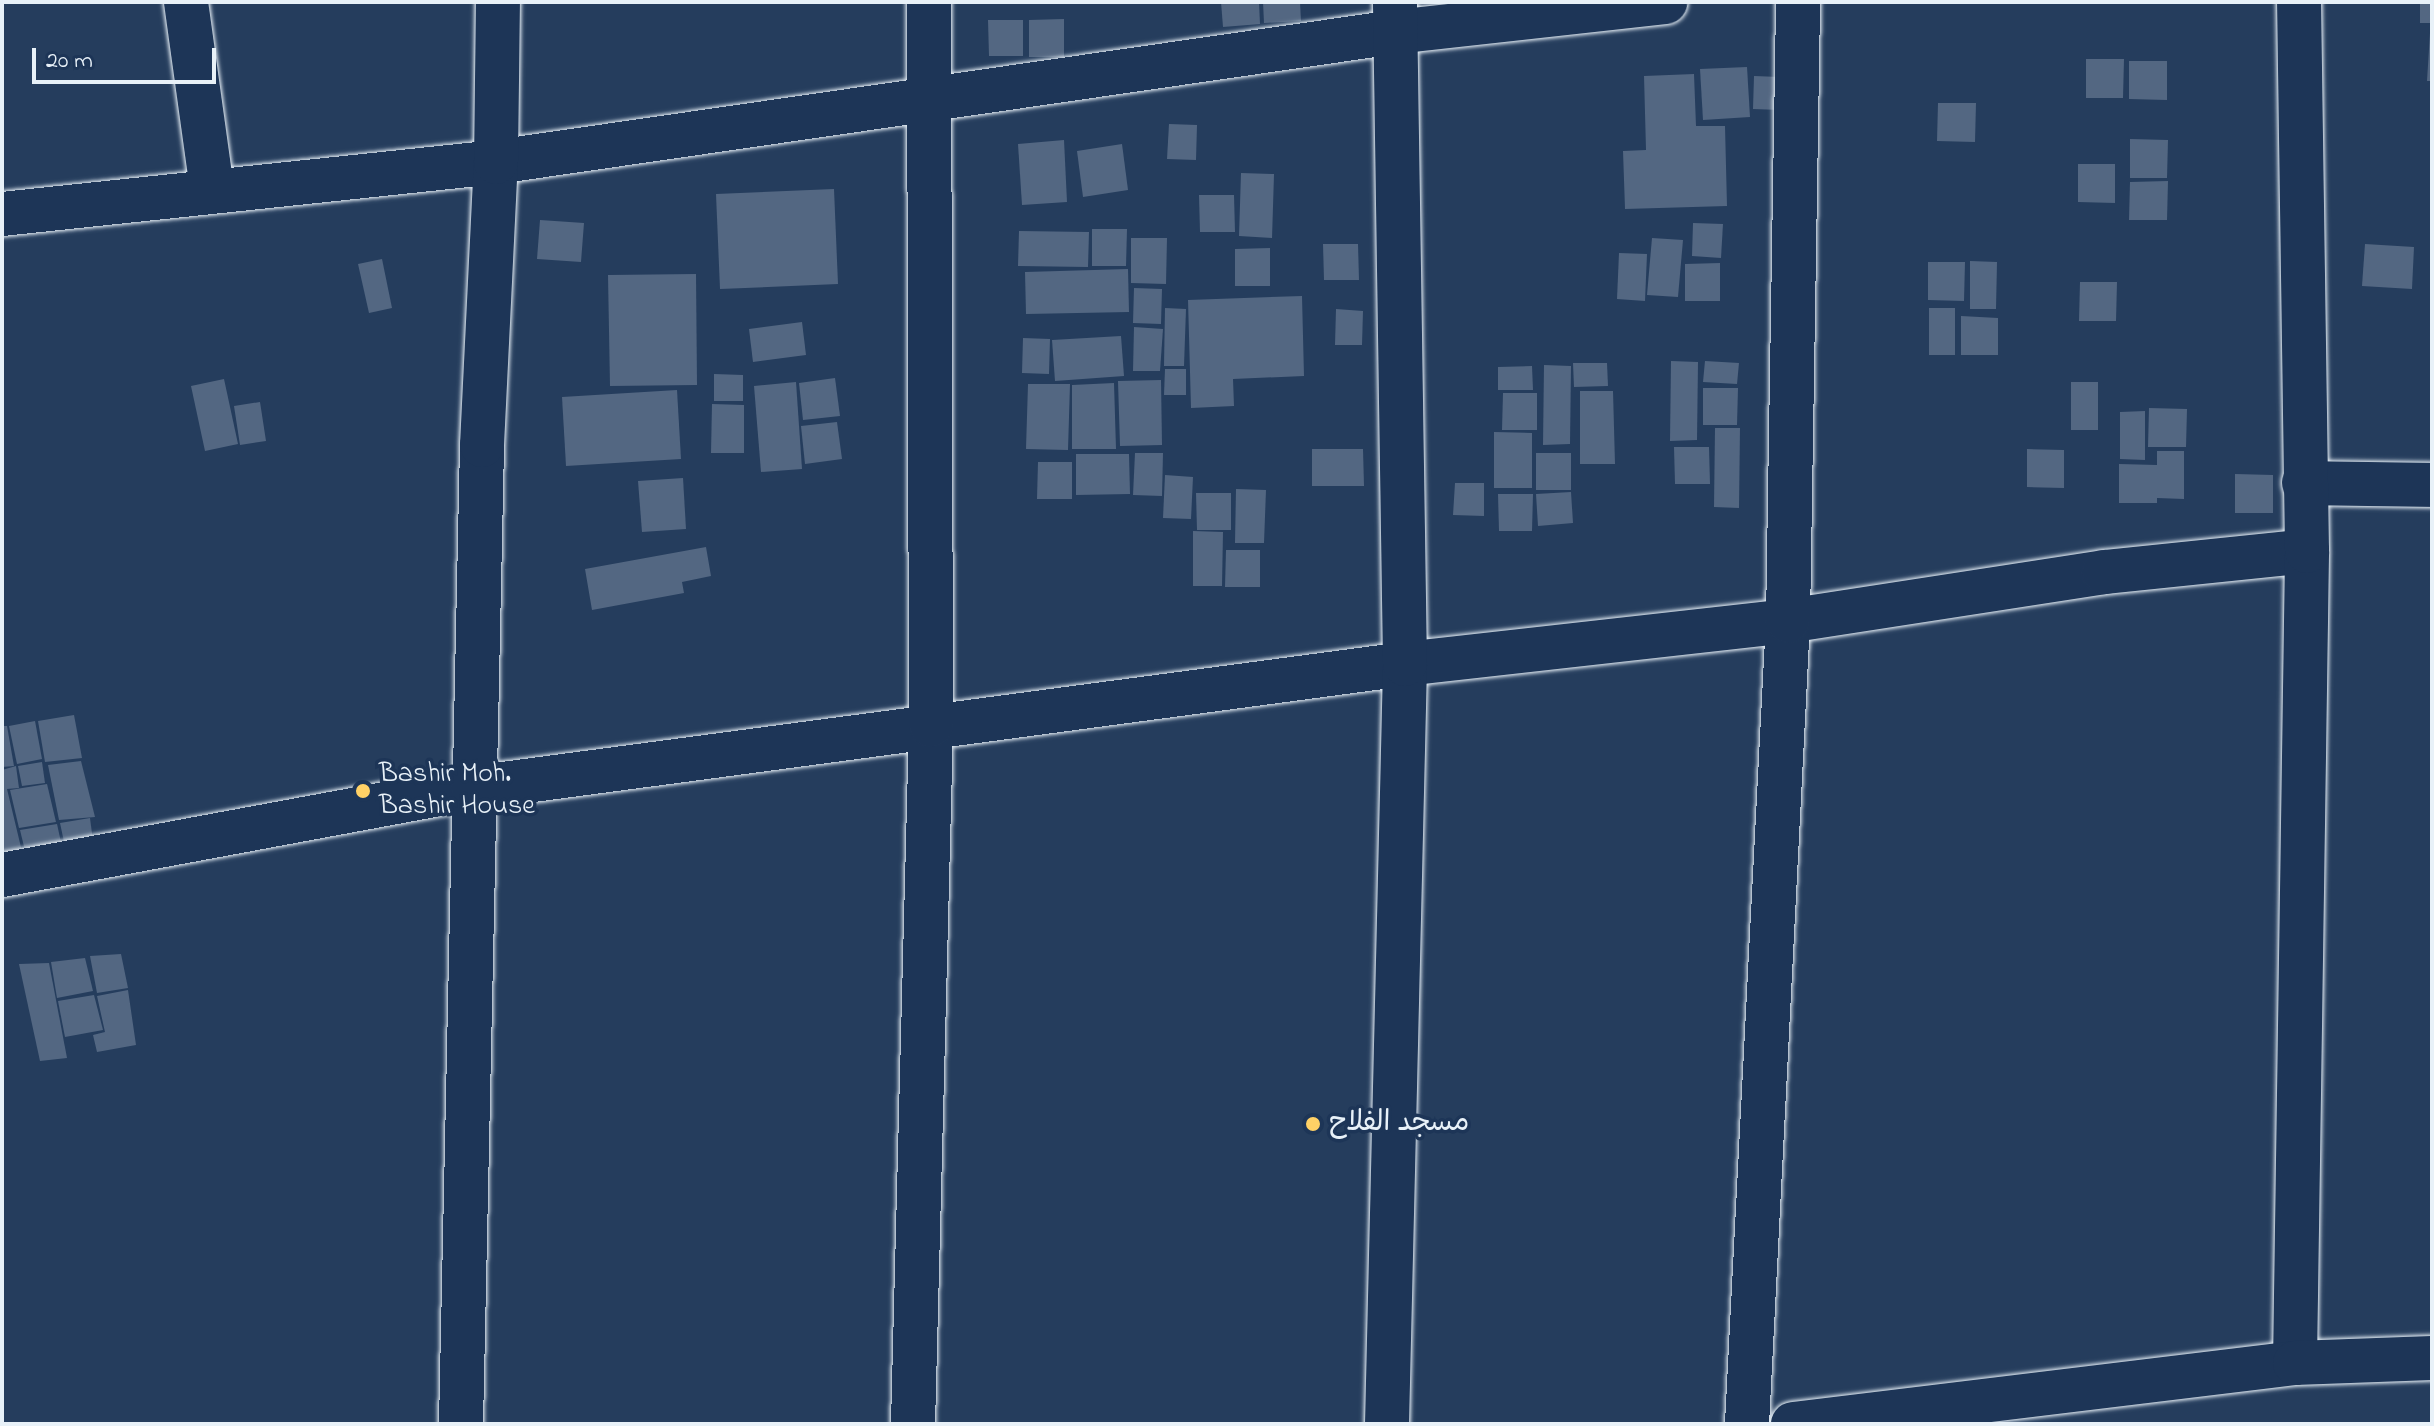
<!DOCTYPE html>
<meta charset="utf-8">
<style>
body{margin:0}
#map{position:relative;width:2434px;height:1426px;overflow:hidden;background:#253d5d;font-family:"Indie Flower","Playpen Sans Arabic",sans-serif}
div>[style]{position:absolute}
.building>*{inset:0;background:#536782}
.roads{filter:drop-shadow(0 0 2px #e8f1f8) drop-shadow(0 0 2px #e8f1f8)}
.minor>*{height:44px;margin:-22px;padding:0 22px;transform-origin:22px;border-radius:22px;background:#1d3557}
.dots>*{width:22px;height:22px;translate:-50% -50%;box-sizing:border-box;border:4px solid #1d3557;border-radius:50%}
span{translate:-50% -50%;white-space:nowrap;text-align:center;line-height:1.15;-webkit-text-stroke:7px #1d3557;paint-order:stroke}
.poi-label{font-size:28px;color:#e8f1f8}
.left{translate:0 -50%;text-align:left}
.frame{position:absolute;inset:0;border:4px solid #e8f1f8;pointer-events:none}
.scale{position:absolute;left:32px;top:48px;width:184px;height:36px;box-sizing:border-box;border:4px solid #e8f1f8;border-top:0;padding-left:10px;font-size:24px;line-height:28px;white-space:nowrap;color:#e8f1f8;-webkit-text-stroke:6px #1d3557;paint-order:stroke}
</style>
<div id="map">
<div class="building">
<i style="clip-path:polygon(1221px 2px,1259px 2px,1260px 24px,1223px 27px)"></i>
<i style="clip-path:polygon(1263px 2px,1300px 2px,1301px 21px,1264px 23px)"></i>
<i style="clip-path:polygon(2420px 2px,2432px 2px,2432px 23px,2420px 23px)"></i>
<i style="clip-path:polygon(1064px 19px,1064px 57px,1029px 57px,1029px 20px)"></i>
<i style="clip-path:polygon(988px 20px,1023px 20px,1023px 56px,989px 56px)"></i>
<i style="clip-path:polygon(2430px 33px,2432px 33px,2432px 81px,2427px 81px)"></i>
<i style="clip-path:polygon(2086px 59px,2124px 59px,2123px 98px,2086px 98px)"></i>
<i style="clip-path:polygon(2129px 61px,2167px 61px,2167px 100px,2129px 99px)"></i>
<i style="clip-path:polygon(1747px 67px,1750px 117px,1703px 120px,1700px 69px)"></i>
<i style="clip-path:polygon(1694px 74px,1696px 126px,1725px 126px,1727px 206px,1625px 209px,1623px 151px,1646px 150px,1644px 76px)"></i>
<i style="clip-path:polygon(1754px 76px,1783px 77px,1782px 110px,1753px 109px)"></i>
<i style="clip-path:polygon(1938px 103px,1976px 103px,1975px 142px,1937px 141px)"></i>
<i style="clip-path:polygon(1169px 124px,1197px 125px,1196px 160px,1167px 159px)"></i>
<i style="clip-path:polygon(2130px 139px,2168px 140px,2167px 178px,2130px 178px)"></i>
<i style="clip-path:polygon(1064px 140px,1067px 202px,1022px 205px,1018px 144px)"></i>
<i style="clip-path:polygon(1122px 144px,1128px 190px,1083px 197px,1077px 151px)"></i>
<i style="clip-path:polygon(2078px 164px,2115px 164px,2115px 203px,2078px 202px)"></i>
<i style="clip-path:polygon(1241px 173px,1274px 174px,1272px 238px,1239px 236px)"></i>
<i style="clip-path:polygon(2168px 181px,2167px 220px,2129px 220px,2130px 182px)"></i>
<i style="clip-path:polygon(834px 189px,838px 284px,720px 289px,716px 194px)"></i>
<i style="clip-path:polygon(1199px 195px,1234px 195px,1235px 232px,1200px 232px)"></i>
<i style="clip-path:polygon(540px 220px,584px 223px,581px 262px,537px 259px)"></i>
<i style="clip-path:polygon(1693px 223px,1723px 224px,1721px 258px,1692px 256px)"></i>
<i style="clip-path:polygon(1092px 229px,1127px 229px,1126px 266px,1092px 266px)"></i>
<i style="clip-path:polygon(1019px 231px,1089px 232px,1088px 267px,1018px 266px)"></i>
<i style="clip-path:polygon(1131px 238px,1167px 238px,1166px 284px,1131px 283px)"></i>
<i style="clip-path:polygon(1652px 238px,1683px 240px,1678px 297px,1647px 295px)"></i>
<i style="clip-path:polygon(1323px 244px,1358px 244px,1359px 280px,1324px 280px)"></i>
<i style="clip-path:polygon(2365px 244px,2414px 247px,2412px 289px,2362px 286px)"></i>
<i style="clip-path:polygon(1270px 248px,1270px 286px,1235px 286px,1235px 249px)"></i>
<i style="clip-path:polygon(1619px 253px,1647px 254px,1645px 301px,1617px 299px)"></i>
<i style="clip-path:polygon(382px 259px,392px 308px,369px 313px,358px 264px)"></i>
<i style="clip-path:polygon(1970px 261px,1997px 262px,1996px 309px,1970px 309px)"></i>
<i style="clip-path:polygon(1928px 262px,1965px 262px,1964px 301px,1928px 300px)"></i>
<i style="clip-path:polygon(1720px 263px,1720px 301px,1685px 301px,1685px 264px)"></i>
<i style="clip-path:polygon(1128px 269px,1129px 312px,1026px 314px,1025px 272px)"></i>
<i style="clip-path:polygon(696px 274px,697px 385px,610px 386px,608px 275px)"></i>
<i style="clip-path:polygon(2080px 282px,2117px 282px,2116px 321px,2079px 321px)"></i>
<i style="clip-path:polygon(1134px 288px,1162px 289px,1161px 324px,1133px 323px)"></i>
<i style="clip-path:polygon(1302px 296px,1304px 376px,1233px 379px,1234px 406px,1191px 408px,1188px 300px)"></i>
<i style="clip-path:polygon(1165px 308px,1186px 309px,1184px 366px,1164px 366px)"></i>
<i style="clip-path:polygon(1929px 308px,1955px 308px,1955px 355px,1929px 355px)"></i>
<i style="clip-path:polygon(1336px 309px,1363px 311px,1362px 345px,1335px 345px)"></i>
<i style="clip-path:polygon(1961px 316px,1998px 318px,1998px 355px,1961px 355px)"></i>
<i style="clip-path:polygon(802px 322px,806px 355px,753px 362px,749px 329px)"></i>
<i style="clip-path:polygon(1134px 327px,1163px 329px,1160px 371px,1133px 371px)"></i>
<i style="clip-path:polygon(1121px 336px,1124px 376px,1055px 381px,1052px 340px)"></i>
<i style="clip-path:polygon(1023px 338px,1050px 339px,1049px 374px,1022px 373px)"></i>
<i style="clip-path:polygon(1671px 361px,1698px 362px,1697px 440px,1670px 441px)"></i>
<i style="clip-path:polygon(1705px 361px,1739px 363px,1737px 384px,1703px 382px)"></i>
<i style="clip-path:polygon(1573px 363px,1607px 363px,1608px 386px,1574px 387px)"></i>
<i style="clip-path:polygon(1544px 365px,1571px 366px,1570px 444px,1543px 445px)"></i>
<i style="clip-path:polygon(1532px 366px,1533px 390px,1498px 390px,1498px 367px)"></i>
<i style="clip-path:polygon(1165px 369px,1186px 369px,1186px 395px,1164px 395px)"></i>
<i style="clip-path:polygon(714px 374px,743px 375px,743px 401px,714px 401px)"></i>
<i style="clip-path:polygon(835px 378px,840px 416px,803px 420px,799px 383px)"></i>
<i style="clip-path:polygon(224px 379px,238px 444px,205px 451px,191px 386px)"></i>
<i style="clip-path:polygon(1161px 380px,1162px 445px,1120px 446px,1118px 381px)"></i>
<i style="clip-path:polygon(796px 382px,802px 469px,761px 472px,754px 386px)"></i>
<i style="clip-path:polygon(2071px 382px,2098px 382px,2098px 430px,2071px 430px)"></i>
<i style="clip-path:polygon(1114px 383px,1116px 449px,1072px 449px,1072px 385px)"></i>
<i style="clip-path:polygon(1028px 384px,1070px 384px,1068px 450px,1026px 449px)"></i>
<i style="clip-path:polygon(1703px 388px,1738px 388px,1737px 425px,1703px 425px)"></i>
<i style="clip-path:polygon(677px 390px,681px 459px,566px 466px,562px 397px)"></i>
<i style="clip-path:polygon(1580px 391px,1613px 391px,1615px 464px,1580px 464px)"></i>
<i style="clip-path:polygon(1503px 393px,1537px 393px,1537px 430px,1502px 430px)"></i>
<i style="clip-path:polygon(260px 402px,266px 441px,240px 445px,234px 406px)"></i>
<i style="clip-path:polygon(712px 404px,744px 405px,744px 453px,711px 453px)"></i>
<i style="clip-path:polygon(2149px 408px,2187px 409px,2186px 447px,2148px 447px)"></i>
<i style="clip-path:polygon(2145px 411px,2145px 460px,2120px 459px,2120px 412px)"></i>
<i style="clip-path:polygon(837px 422px,842px 459px,805px 464px,801px 426px)"></i>
<i style="clip-path:polygon(1715px 428px,1740px 428px,1739px 508px,1714px 507px)"></i>
<i style="clip-path:polygon(1494px 432px,1532px 433px,1532px 488px,1494px 488px)"></i>
<i style="clip-path:polygon(1674px 447px,1709px 447px,1710px 484px,1675px 484px)"></i>
<i style="clip-path:polygon(1312px 449px,1363px 449px,1364px 486px,1312px 486px)"></i>
<i style="clip-path:polygon(2027px 449px,2064px 450px,2064px 488px,2027px 487px)"></i>
<i style="clip-path:polygon(2157px 451px,2184px 451px,2184px 499px,2157px 498px,2157px 503px,2119px 503px,2119px 464px,2157px 465px)"></i>
<i style="clip-path:polygon(1135px 453px,1163px 453px,1162px 496px,1133px 495px)"></i>
<i style="clip-path:polygon(1536px 453px,1571px 453px,1571px 490px,1536px 490px)"></i>
<i style="clip-path:polygon(1076px 454px,1129px 454px,1130px 494px,1076px 495px)"></i>
<i style="clip-path:polygon(1038px 462px,1072px 462px,1072px 499px,1037px 499px)"></i>
<i style="clip-path:polygon(2235px 474px,2273px 475px,2273px 513px,2235px 513px)"></i>
<i style="clip-path:polygon(1165px 475px,1193px 477px,1191px 519px,1163px 518px)"></i>
<i style="clip-path:polygon(683px 478px,686px 529px,642px 532px,638px 481px)"></i>
<i style="clip-path:polygon(1455px 483px,1484px 483px,1484px 516px,1453px 515px)"></i>
<i style="clip-path:polygon(1236px 489px,1266px 490px,1264px 543px,1235px 543px)"></i>
<i style="clip-path:polygon(1571px 492px,1573px 523px,1538px 526px,1536px 494px)"></i>
<i style="clip-path:polygon(1196px 493px,1231px 493px,1231px 530px,1197px 530px)"></i>
<i style="clip-path:polygon(1498px 494px,1533px 494px,1532px 531px,1499px 531px)"></i>
<i style="clip-path:polygon(1193px 531px,1223px 532px,1222px 586px,1193px 586px)"></i>
<i style="clip-path:polygon(706px 547px,711px 576px,682px 582px,684px 593px,592px 610px,585px 569px)"></i>
<i style="clip-path:polygon(1226px 550px,1260px 550px,1260px 587px,1225px 587px)"></i>
<i style="clip-path:polygon(74px 715px,82px 758px,45px 762px,38px 721px)"></i>
<i style="clip-path:polygon(35px 721px,42px 759px,17px 764px,9px 726px)"></i>
<i style="clip-path:polygon(2px 726px,7px 726px,14px 766px,2px 767px)"></i>
<i style="clip-path:polygon(81px 761px,95px 817px,59px 820px,48px 765px)"></i>
<i style="clip-path:polygon(42px 762px,45px 783px,22px 786px,18px 766px)"></i>
<i style="clip-path:polygon(16px 766px,19px 788px,7px 789px,25px 864px,2px 867px,2px 770px)"></i>
<i style="clip-path:polygon(47px 784px,56px 822px,19px 828px,10px 790px)"></i>
<i style="clip-path:polygon(90px 818px,94px 849px,67px 856px,60px 823px)"></i>
<i style="clip-path:polygon(57px 824px,64px 856px,28px 863px,20px 830px)"></i>
<i style="clip-path:polygon(121px 954px,128px 988px,97px 993px,90px 956px)"></i>
<i style="clip-path:polygon(85px 958px,93px 991px,57px 998px,51px 962px)"></i>
<i style="clip-path:polygon(49px 963px,67px 1058px,40px 1061px,19px 964px)"></i>
<i style="clip-path:polygon(128px 990px,136px 1045px,97px 1052px,93px 1035px,105px 1032px,97px 996px)"></i>
<i style="clip-path:polygon(94px 995px,103px 1030px,65px 1037px,58px 1001px)"></i>
</div>
<div class="roads">
<div class="minor">
<i style="left:186px;top:2px;width:189px;rotate:82.1deg"></i>
<i style="left:2px;top:214px;width:497px;rotate:-6deg"></i>
<i style="left:496px;top:162px;width:908px;rotate:-8.23deg"></i>
<i style="left:1395px;top:32px;width:272px;rotate:-6.3deg"></i>
<i style="left:2304px;top:483px;width:128px;rotate:0.9deg"></i>
<i style="left:2px;top:875px;width:479px;rotate:-10.5deg"></i>
<i style="left:473px;top:788px;width:940px;rotate:-7.58deg"></i>
<i style="left:1405px;top:664px;width:385px;rotate:-6.4deg"></i>
<i style="left:1788px;top:621px;width:320px;rotate:-8.8deg"></i>
<i style="left:2104px;top:572px;width:204px;rotate:-5.9deg"></i>
<i style="left:2295px;top:1363px;width:812px;rotate:-89.15deg"></i>
<i style="left:2307px;top:551px;width:549px;rotate:-90.83deg"></i>
<i style="left:461px;top:1424px;width:979px;rotate:-88.77deg"></i>
<i style="left:482px;top:445px;width:283px;rotate:-87.2deg"></i>
<i style="left:496px;top:162px;width:160px;rotate:-89.3deg"></i>
<i style="left:913px;top:1424px;width:699px;rotate:-88.52deg"></i>
<i style="left:931px;top:725px;width:723px;rotate:-90.16deg"></i>
<i style="left:1387px;top:1424px;width:760px;rotate:-88.64deg"></i>
<i style="left:1405px;top:664px;width:661px;rotate:-90.87deg"></i>
<i style="left:1747px;top:1424px;width:804px;rotate:-87.08deg"></i>
<i style="left:1788px;top:621px;width:619px;rotate:-89.07deg"></i>
<i style="left:1793px;top:1424px;width:506px;rotate:-6.93deg"></i>
<i style="left:2295px;top:1363px;width:137px;rotate:-2.1deg"></i>
</div>
</div>
<div class="dots">
<i style="left:363px;top:791px;background:#ffd166"></i>
<i style="left:1313px;top:1124px;background:#ffd166"></i>
</div>
<div class="poi-label">
<span class="left" style="left:379px;top:791px">Bashir Moh.<br>Bashir House</span>
<span class="left" style="left:1329px;top:1124px">مسجد الفلاح</span>
</div>
<div class="frame"></div>
<div class="scale">20 m</div>
</div>
